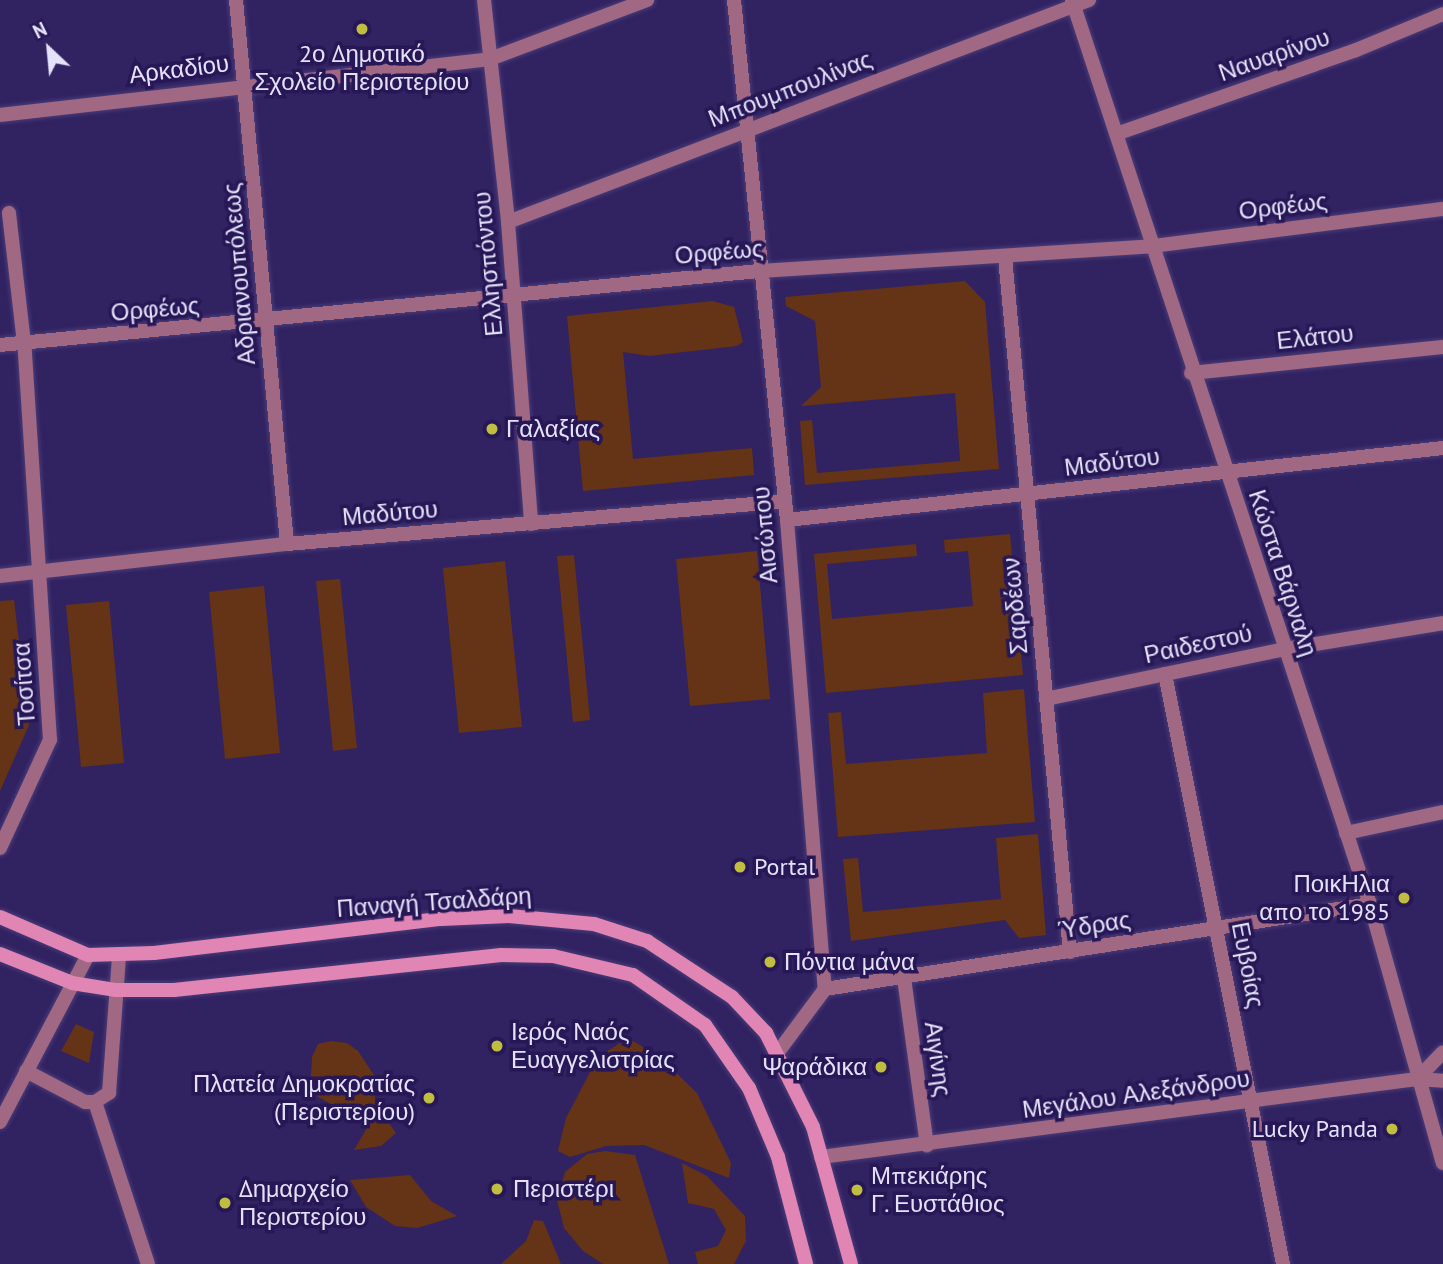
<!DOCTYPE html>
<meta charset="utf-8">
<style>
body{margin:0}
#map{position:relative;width:1443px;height:1264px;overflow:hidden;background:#312262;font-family:"PT Sans",sans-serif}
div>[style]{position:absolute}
.green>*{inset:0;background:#653315}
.roads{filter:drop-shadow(0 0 2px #4a3d77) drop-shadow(0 0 2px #4a3d77)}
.pedestrian>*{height:14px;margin:-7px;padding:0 7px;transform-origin:7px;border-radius:7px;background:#a16884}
.minor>*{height:14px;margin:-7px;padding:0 7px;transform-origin:7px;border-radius:7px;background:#a16884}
.secondary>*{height:14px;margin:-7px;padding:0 7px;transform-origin:7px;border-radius:7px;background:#e185b4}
.dots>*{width:19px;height:19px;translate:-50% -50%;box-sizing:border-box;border:4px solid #271756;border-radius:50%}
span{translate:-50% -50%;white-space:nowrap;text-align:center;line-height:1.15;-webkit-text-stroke:7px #271756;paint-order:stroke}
.poi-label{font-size:24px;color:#e4e2fa}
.left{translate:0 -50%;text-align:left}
.right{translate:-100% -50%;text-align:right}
.street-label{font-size:24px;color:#e4e2fa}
.north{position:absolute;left:14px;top:14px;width:70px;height:70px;-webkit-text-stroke:5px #271756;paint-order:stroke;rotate:334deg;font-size:19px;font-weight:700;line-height:28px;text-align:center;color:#e4e2fa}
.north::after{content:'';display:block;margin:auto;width:24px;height:32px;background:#e4e2fa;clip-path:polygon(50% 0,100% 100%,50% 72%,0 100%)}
</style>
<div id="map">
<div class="green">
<i style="clip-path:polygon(965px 281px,985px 302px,999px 469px,805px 485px,800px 421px,812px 420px,817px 473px,960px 461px,955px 393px,801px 406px,821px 387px,815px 321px,786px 306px,785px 297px)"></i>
<i style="clip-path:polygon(713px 301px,734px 307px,743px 342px,737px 346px,649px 356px,623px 352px,633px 459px,752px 448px,754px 475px,583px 491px,567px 316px)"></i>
<i style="clip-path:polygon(1010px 534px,1023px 675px,826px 693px,814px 554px,916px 544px,917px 556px,827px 564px,832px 619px,973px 606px,968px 551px,945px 553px,944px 540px)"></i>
<i style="clip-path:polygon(757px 551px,770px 699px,690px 706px,676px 559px)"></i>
<i style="clip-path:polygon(574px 555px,590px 720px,573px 722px,557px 556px)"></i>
<i style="clip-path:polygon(505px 561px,522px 727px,459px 733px,443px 568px)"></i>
<i style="clip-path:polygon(340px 579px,357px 748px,333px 751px,316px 581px)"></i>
<i style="clip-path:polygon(264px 586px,280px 753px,225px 759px,209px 592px)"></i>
<i style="clip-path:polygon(14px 600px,29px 725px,0 791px,0 601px)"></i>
<i style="clip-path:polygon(109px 601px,124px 763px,81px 767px,66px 605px)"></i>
<i style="clip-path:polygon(1024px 689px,1035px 822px,838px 837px,828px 713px,841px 712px,846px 764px,987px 753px,983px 693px)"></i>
<i style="clip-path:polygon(1038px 834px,1046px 935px,1019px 938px,1005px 920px,851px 941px,843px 859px,858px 858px,863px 912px,1001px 899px,996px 838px)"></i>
<i style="clip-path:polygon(76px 1024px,94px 1032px,89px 1063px,61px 1051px)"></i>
<i style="clip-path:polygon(628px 1038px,660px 1057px,697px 1093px,731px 1163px,729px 1178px,644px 1145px,606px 1146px,570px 1157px,558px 1151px,566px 1118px,598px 1057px)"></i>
<i style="clip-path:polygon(331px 1041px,347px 1043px,358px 1051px,374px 1075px,375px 1103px,396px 1133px,381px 1146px,354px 1150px,368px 1126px,310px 1092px,312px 1057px,318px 1044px)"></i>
<i style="clip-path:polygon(605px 1151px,635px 1155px,669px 1264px,603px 1264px,583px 1251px,564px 1228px,557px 1200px,565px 1172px,587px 1154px)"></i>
<i style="clip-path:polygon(682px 1163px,707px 1176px,745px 1216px,746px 1241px,734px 1264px,698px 1264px,695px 1252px,718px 1246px,726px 1230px,714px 1209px,688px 1203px)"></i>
<i style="clip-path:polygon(410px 1175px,431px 1201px,457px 1216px,417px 1228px,395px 1226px,366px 1207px,350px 1180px)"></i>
<i style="clip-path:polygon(534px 1220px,543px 1221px,561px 1264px,501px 1264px,526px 1241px)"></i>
</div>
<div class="roads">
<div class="pedestrian">
<i style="left:904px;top:978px;width:169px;rotate:82.2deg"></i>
<i style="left:1417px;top:1079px;width:37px;rotate:-46deg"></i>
<i style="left:95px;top:1102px;width:170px;rotate:71.9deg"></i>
<i style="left:821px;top:1157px;width:601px;rotate:-7.46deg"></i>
<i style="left:1417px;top:1079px;width:26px;rotate:4deg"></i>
</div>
<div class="minor">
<i style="left:236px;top:0;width:546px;rotate:84.64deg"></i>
<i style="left:484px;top:0;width:223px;rotate:83.8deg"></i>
<i style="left:508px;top:222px;width:303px;rotate:85.6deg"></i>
<i style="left:734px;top:0;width:523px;rotate:84.18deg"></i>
<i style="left:787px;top:520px;width:471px;rotate:85.4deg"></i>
<i style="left:825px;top:989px;width:79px;rotate:126.7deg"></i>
<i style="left:1072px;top:0;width:952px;rotate:71.76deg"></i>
<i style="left:1370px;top:904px;width:269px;rotate:74.3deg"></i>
<i style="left:0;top:115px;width:493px;rotate:-6.5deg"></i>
<i style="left:490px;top:59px;width:168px;rotate:-20.6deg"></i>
<i style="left:1119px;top:133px;width:251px;rotate:-19.3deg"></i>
<i style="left:1356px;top:50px;width:94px;rotate:-22.5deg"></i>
<i style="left:508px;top:222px;width:622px;rotate:-20.91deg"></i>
<i style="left:1005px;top:257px;width:698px;rotate:84.66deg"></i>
<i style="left:0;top:345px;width:763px;rotate:-5.57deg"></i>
<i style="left:759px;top:271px;width:395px;rotate:-3.6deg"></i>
<i style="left:1153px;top:246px;width:292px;rotate:-7.3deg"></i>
<i style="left:1191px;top:373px;width:253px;rotate:-5.9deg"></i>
<i style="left:787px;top:520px;width:660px;rotate:-6.26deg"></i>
<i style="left:0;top:576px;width:289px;rotate:-6.4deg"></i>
<i style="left:287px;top:544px;width:500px;rotate:-4.9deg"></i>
<i style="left:1165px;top:674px;width:602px;rotate:78.69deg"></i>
<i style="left:1046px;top:699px;width:244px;rotate:-11.8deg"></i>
<i style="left:1285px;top:649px;width:160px;rotate:-9.3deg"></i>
<i style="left:1346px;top:833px;width:99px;rotate:-12.2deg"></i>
<i style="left:0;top:848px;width:119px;rotate:-65.2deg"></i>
<i style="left:50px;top:740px;width:398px;rotate:-93.7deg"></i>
<i style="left:24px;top:343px;width:131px;rotate:-96.6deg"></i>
<i style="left:825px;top:989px;width:552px;rotate:-8.86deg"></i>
<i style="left:26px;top:1071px;width:67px;rotate:27.7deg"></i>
<i style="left:85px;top:1102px;width:10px"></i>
<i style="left:95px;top:1102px;width:17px;rotate:-33deg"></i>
<i style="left:109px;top:1093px;width:137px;rotate:-85.8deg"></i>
<i style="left:0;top:1122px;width:189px;rotate:-62.2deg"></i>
</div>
<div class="secondary">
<i style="left:0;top:917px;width:96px;rotate:23.4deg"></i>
<i style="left:88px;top:955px;width:66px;rotate:-1.7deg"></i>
<i style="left:154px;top:953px;width:289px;rotate:-6.8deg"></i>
<i style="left:441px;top:919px;width:68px;rotate:-2.5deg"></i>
<i style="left:509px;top:916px;width:85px;rotate:5.4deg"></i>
<i style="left:594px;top:924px;width:56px;rotate:17.8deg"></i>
<i style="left:647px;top:941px;width:102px;rotate:33.4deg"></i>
<i style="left:732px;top:997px;width:50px;rotate:46.6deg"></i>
<i style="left:766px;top:1033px;width:105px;rotate:63.4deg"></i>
<i style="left:813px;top:1127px;width:142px;rotate:74.5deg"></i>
<i style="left:0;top:954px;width:78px;rotate:21.9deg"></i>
<i style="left:72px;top:983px;width:45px;rotate:9deg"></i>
<i style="left:116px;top:990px;width:58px"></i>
<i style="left:174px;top:990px;width:329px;rotate:-6.1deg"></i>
<i style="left:501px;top:955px;width:52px;rotate:1.1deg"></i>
<i style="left:553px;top:956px;width:82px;rotate:13.4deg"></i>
<i style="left:633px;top:975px;width:88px;rotate:34.8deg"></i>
<i style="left:705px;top:1025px;width:77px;rotate:55.1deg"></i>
<i style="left:749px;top:1088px;width:75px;rotate:67.2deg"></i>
<i style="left:778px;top:1157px;width:111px;rotate:75.3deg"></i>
</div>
</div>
<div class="dots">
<i style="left:362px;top:29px;background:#bfbe41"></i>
<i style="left:492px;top:429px;background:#bfbe41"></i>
<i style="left:740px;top:867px;background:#bfbe41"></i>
<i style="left:1404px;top:898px;background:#bfbe41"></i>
<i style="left:770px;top:962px;background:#bfbe41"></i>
<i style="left:497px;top:1046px;background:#bfbe41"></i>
<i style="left:881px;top:1067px;background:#bfbe41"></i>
<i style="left:429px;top:1098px;background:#bfbe41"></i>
<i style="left:1392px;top:1129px;background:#bfbe41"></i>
<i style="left:497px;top:1189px;background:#bfbe41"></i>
<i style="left:857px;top:1190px;background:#bfbe41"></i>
<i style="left:225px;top:1203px;background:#bfbe41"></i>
</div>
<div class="poi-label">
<span style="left:362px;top:68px">2ο Δημοτικό<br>Σχολείο Περιστερίου</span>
<span class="left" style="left:506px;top:429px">Γαλαξίας</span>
<span class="left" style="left:754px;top:867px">Portal</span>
<span class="right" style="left:1390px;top:898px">ΠοικΗλια<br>απο το 1985</span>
<span class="left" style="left:784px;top:962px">Πόντια μάνα</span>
<span class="left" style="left:511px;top:1046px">Ιερός Ναός<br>Ευαγγελιστρίας</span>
<span class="right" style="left:867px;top:1067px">Ψαράδικα</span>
<span class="right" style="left:415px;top:1098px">Πλατεία Δημοκρατίας<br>(Περιστερίου)</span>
<span class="right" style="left:1378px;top:1129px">Lucky Panda</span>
<span class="left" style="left:871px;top:1190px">Μπεκιάρης<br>Γ. Ευστάθιος</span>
<span class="left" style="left:239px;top:1203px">Δημαρχείο<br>Περιστερίου</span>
<span class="left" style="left:513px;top:1189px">Περιστέρι</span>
</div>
<div class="street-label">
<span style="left:1274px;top:55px;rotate:-19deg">Ναυαρίνου</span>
<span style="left:179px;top:69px;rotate:-7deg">Αρκαδίου</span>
<span style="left:790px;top:89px;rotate:-21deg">Μπουμπουλίνας</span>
<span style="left:1283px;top:206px;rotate:-7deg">Ορφέως</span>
<span style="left:719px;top:252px;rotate:-5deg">Ορφέως</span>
<span style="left:488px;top:264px;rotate:-95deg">Ελλησπόντου</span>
<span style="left:239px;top:274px;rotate:-95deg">Αδριανουπόλεως</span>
<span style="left:155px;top:309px;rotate:-5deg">Ορφέως</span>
<span style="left:1315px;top:337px;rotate:-6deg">Ελάτου</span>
<span style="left:1112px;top:462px;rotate:-7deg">Μαδύτου</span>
<span style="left:390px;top:513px;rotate:-5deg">Μαδύτου</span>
<span style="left:765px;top:535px;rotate:-95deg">Αισώπου</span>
<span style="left:1283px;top:573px;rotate:72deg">Κώστα Βάρναλη</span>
<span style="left:1015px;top:606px;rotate:-95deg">Σαρδέων</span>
<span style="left:1198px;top:644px;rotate:-12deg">Ραιδεστού</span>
<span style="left:24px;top:684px;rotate:-94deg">Τοσίτσα</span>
<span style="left:434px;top:902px;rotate:-4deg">Παναγή Τσαλδάρη</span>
<span style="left:1094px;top:925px;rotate:-9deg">Ύδρας</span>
<span style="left:1248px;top:965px;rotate:79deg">Ευβοίας</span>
<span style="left:938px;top:1059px;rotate:82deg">Αιγίνης</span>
<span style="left:1136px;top:1094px;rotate:-8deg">Μεγάλου Αλεξάνδρου</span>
</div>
<div class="north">N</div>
</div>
